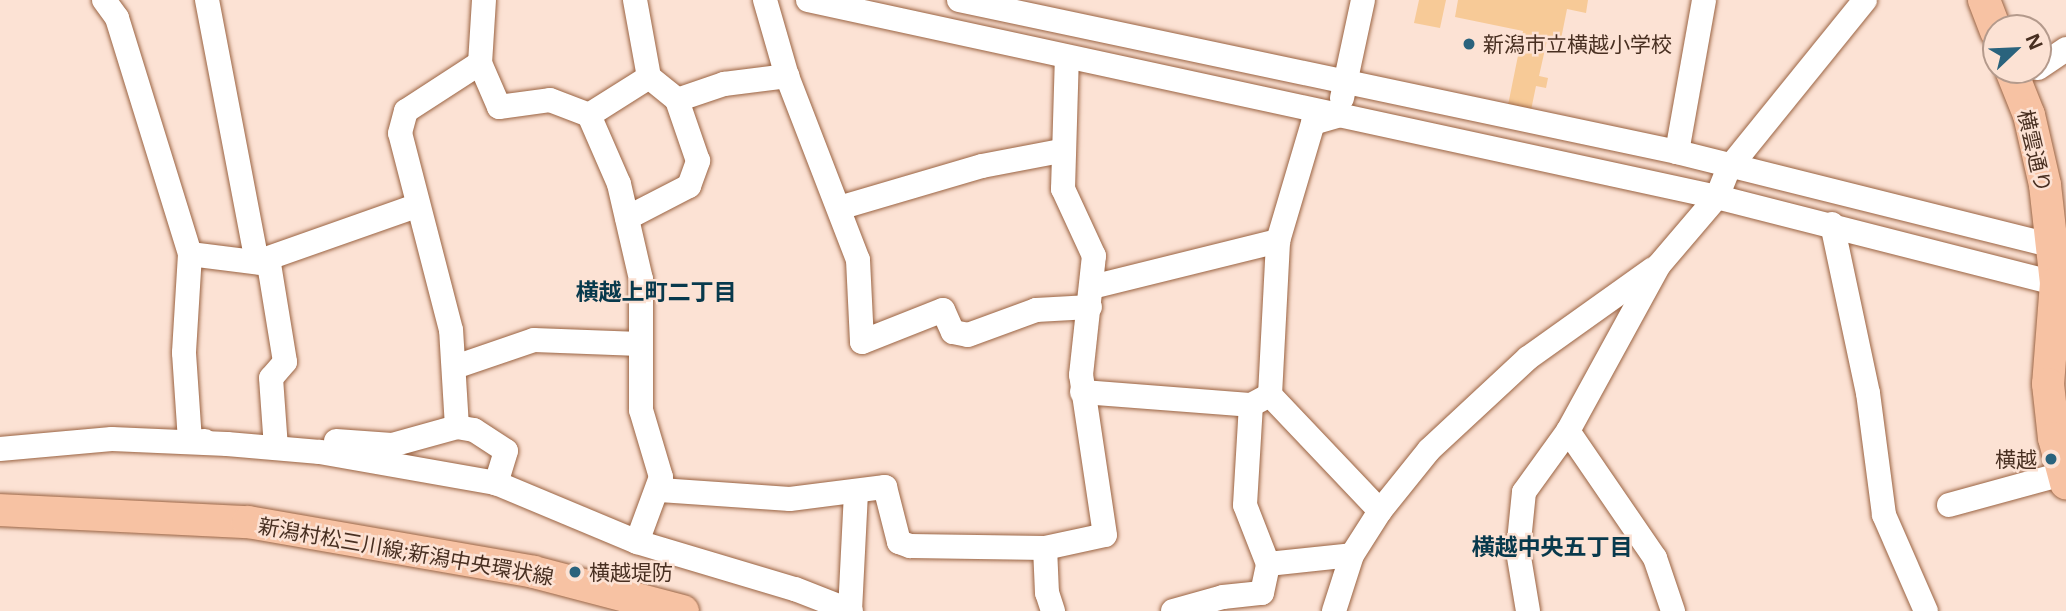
<!DOCTYPE html>
<meta charset="utf-8">
<style>
body{margin:0}
#map{position:relative;width:2066px;height:611px;overflow:hidden;background:#fce2d4;font-family:"Open Sans","Noto Sans JP",sans-serif}
div>[style]{position:absolute}
.building>*{inset:0;background:#f7ca97}
.roads{filter:drop-shadow(0 0 2px #9a6342) drop-shadow(0 0 2px #9a6342)}
.minor>*{height:24px;margin:-12px;padding:0 12px;transform-origin:12px;border-radius:12px;background:#fff}
.major>*{height:32px;margin:-16px;padding:0 16px;transform-origin:16px;border-radius:16px;background:#f7c2a3}
.dots>*{width:19px;height:19px;translate:-50% -50%;box-sizing:border-box;border:4px solid #fce2d4;border-radius:50%}
span{translate:-50% -50%;white-space:nowrap;text-align:center;line-height:1.15;-webkit-text-stroke:5px #fce2d4;paint-order:stroke}
.poi-label{font-size:21px;color:#482f21}
.left{translate:0 -50%;text-align:left}
.right{translate:-100% -50%;text-align:right}
.street-label{font-size:21px;color:#482f21}
.neighbourhood-label{font-size:23px;color:#08394c;font-weight:700}
.north{position:absolute;left:1982px;top:14px;width:70px;height:70px;box-sizing:border-box;background:#fce2d4;border:2px solid #b49a8c;border-radius:50%;rotate:67deg;font-size:19px;font-weight:700;line-height:28px;text-align:center;color:#482f21}
.north::after{content:'';display:block;margin:auto;width:24px;height:32px;background:#2a637d;clip-path:polygon(50% 0,100% 100%,50% 72%,0 100%)}
</style>
<div id="map">
<div class="building">
<i style="clip-path:polygon(1419px 0,1446px 0,1440px 28px,1414px 23px)"></i>
<i style="clip-path:polygon(1458px 0,1588px 0,1586px 13px,1567px 9px,1561px 39px,1548px 36px,1539px 76px,1548px 78px,1546px 88px,1536px 86px,1530px 115px,1507px 110px,1523px 31px,1455px 17px)"></i>
</div>
<div class="roads">
<div class="minor">
<i style="left:104px;top:0;width:22px;rotate:54deg"></i>
<i style="left:117px;top:18px;width:247px;rotate:72.8deg"></i>
<i style="left:190px;top:254px;width:99px;rotate:93.5deg"></i>
<i style="left:184px;top:353px;width:89px;rotate:86.1deg"></i>
<i style="left:190px;top:442px;width:15px;rotate:-4deg"></i>
<i style="left:207px;top:0;width:267px;rotate:79.2deg"></i>
<i style="left:257px;top:262px;width:169px;rotate:-19.4deg"></i>
<i style="left:484px;top:0;width:63px;rotate:93.6deg"></i>
<i style="left:480px;top:63px;width:48px;rotate:66.6deg"></i>
<i style="left:499px;top:107px;width:51px;rotate:-7.8deg"></i>
<i style="left:550px;top:100px;width:42px;rotate:21deg"></i>
<i style="left:589px;top:115px;width:75px;rotate:66.5deg"></i>
<i style="left:619px;top:184px;width:98px;rotate:77deg"></i>
<i style="left:641px;top:279px;width:131px;rotate:90deg"></i>
<i style="left:641px;top:410px;width:70px;rotate:73.4deg"></i>
<i style="left:661px;top:477px;width:69px;rotate:110.3deg"></i>
<i style="left:635px;top:0;width:78px;rotate:79.7deg"></i>
<i style="left:649px;top:77px;width:36px;rotate:39deg"></i>
<i style="left:677px;top:100px;width:50px;rotate:-18.8deg"></i>
<i style="left:724px;top:84px;width:64px;rotate:-7.2deg"></i>
<i style="left:765px;top:0;width:79px;rotate:73.9deg"></i>
<i style="left:787px;top:76px;width:197px;rotate:68.9deg"></i>
<i style="left:858px;top:260px;width:82px;rotate:87.2deg"></i>
<i style="left:862px;top:342px;width:87px;rotate:-21.6deg"></i>
<i style="left:943px;top:310px;width:24px;rotate:66deg"></i>
<i style="left:953px;top:332px;width:15px;rotate:11deg"></i>
<i style="left:968px;top:335px;width:72px;rotate:-20.2deg"></i>
<i style="left:1036px;top:310px;width:54px;rotate:-3.2deg"></i>
<i style="left:808px;top:0;width:930px;rotate:12.23deg"></i>
<i style="left:1717px;top:197px;width:360px;rotate:14.3deg"></i>
<i style="left:959px;top:0;width:734px;rotate:11.95deg"></i>
<i style="left:1677px;top:152px;width:400px;rotate:14deg"></i>
<i style="left:2038px;top:68px;width:34px;rotate:-34deg"></i>
<i style="left:1342px;top:98px;width:100px;rotate:-77.9deg"></i>
<i style="left:589px;top:115px;width:71px;rotate:-32.3deg"></i>
<i style="left:1677px;top:152px;width:154px;rotate:-79.9deg"></i>
<i style="left:839px;top:208px;width:149px;rotate:-16.4deg"></i>
<i style="left:982px;top:166px;width:80px;rotate:-10.8deg"></i>
<i style="left:627px;top:218px;width:70px;rotate:-27.3deg"></i>
<i style="left:689px;top:186px;width:27px;rotate:-70deg"></i>
<i style="left:698px;top:161px;width:65px;rotate:-109deg"></i>
<i style="left:1832px;top:224px;width:173px;rotate:78deg"></i>
<i style="left:1868px;top:393px;width:123px;rotate:82.5deg"></i>
<i style="left:1884px;top:515px;width:105px;rotate:66.4deg"></i>
<i style="left:190px;top:254px;width:80px;rotate:7.2deg"></i>
<i style="left:269px;top:264px;width:99px;rotate:80.7deg"></i>
<i style="left:285px;top:362px;width:21px;rotate:131deg"></i>
<i style="left:271px;top:378px;width:70px;rotate:85.9deg"></i>
<i style="left:1092px;top:287px;width:192px;rotate:-13.9deg"></i>
<i style="left:455px;top:367px;width:83px;rotate:-18.9deg"></i>
<i style="left:534px;top:340px;width:106px;rotate:2.2deg"></i>
<i style="left:1082px;top:392px;width:169px;rotate:4.4deg"></i>
<i style="left:1270px;top:395px;width:160px;rotate:46.5deg"></i>
<i style="left:457px;top:427px;width:97px;rotate:-93.5deg"></i>
<i style="left:451px;top:330px;width:203px;rotate:-104.5deg"></i>
<i style="left:400px;top:133px;width:23px;rotate:-75deg"></i>
<i style="left:406px;top:111px;width:88px;rotate:-33deg"></i>
<i style="left:336px;top:441px;width:56px;rotate:4.1deg"></i>
<i style="left:392px;top:445px;width:67px;rotate:-15.5deg"></i>
<i style="left:457px;top:427px;width:17px;rotate:10deg"></i>
<i style="left:474px;top:430px;width:38px;rotate:33deg"></i>
<i style="left:506px;top:451px;width:34px;rotate:107deg"></i>
<i style="left:0;top:449px;width:112px;rotate:-5.1deg"></i>
<i style="left:112px;top:439px;width:115px;rotate:2.5deg"></i>
<i style="left:227px;top:444px;width:93px;rotate:4.9deg"></i>
<i style="left:320px;top:452px;width:179px;rotate:10deg"></i>
<i style="left:496px;top:483px;width:153px;rotate:22.7deg"></i>
<i style="left:637px;top:542px;width:165px;rotate:16.6deg"></i>
<i style="left:795px;top:589px;width:60px;rotate:21.4deg"></i>
<i style="left:660px;top:490px;width:130px;rotate:4deg"></i>
<i style="left:790px;top:499px;width:96px;rotate:-7.2deg"></i>
<i style="left:885px;top:487px;width:57px;rotate:75.7deg"></i>
<i style="left:899px;top:542px;width:12px;rotate:20deg"></i>
<i style="left:910px;top:546px;width:135px;rotate:0.8deg"></i>
<i style="left:1949px;top:505px;width:117px;rotate:-15.3deg"></i>
<i style="left:1268px;top:564px;width:84px;rotate:-6.1deg"></i>
<i style="left:850px;top:611px;width:120px;rotate:-87.1deg"></i>
<i style="left:1053px;top:611px;width:19px;rotate:-108deg"></i>
<i style="left:1047px;top:593px;width:45px;rotate:-92.5deg"></i>
<i style="left:1045px;top:548px;width:61px;rotate:-12.2deg"></i>
<i style="left:1105px;top:535px;width:162px;rotate:-98.5deg"></i>
<i style="left:1081px;top:375px;width:120px;rotate:-83.8deg"></i>
<i style="left:1094px;top:256px;width:74px;rotate:-114.8deg"></i>
<i style="left:1063px;top:189px;width:132px;rotate:-88.3deg"></i>
<i style="left:1173px;top:611px;width:52px;rotate:-15.6deg"></i>
<i style="left:1223px;top:597px;width:39px;rotate:-6deg"></i>
<i style="left:1262px;top:593px;width:30px;rotate:-78deg"></i>
<i style="left:1268px;top:564px;width:63px;rotate:-111.3deg"></i>
<i style="left:1245px;top:505px;width:100px;rotate:-86.6deg"></i>
<i style="left:1251px;top:405px;width:21px;rotate:-28deg"></i>
<i style="left:1270px;top:395px;width:154px;rotate:-87deg"></i>
<i style="left:1278px;top:241px;width:123px;rotate:-73.5deg"></i>
<i style="left:1313px;top:123px;width:26px;rotate:-16deg"></i>
<i style="left:1334px;top:611px;width:59px;rotate:-72.2deg"></i>
<i style="left:1352px;top:555px;width:52px;rotate:-57.5deg"></i>
<i style="left:1380px;top:511px;width:78px;rotate:-51.2deg"></i>
<i style="left:1429px;top:450px;width:135px;rotate:-42.9deg"></i>
<i style="left:1528px;top:358px;width:153px;rotate:-35.5deg"></i>
<i style="left:1528px;top:611px;width:61px;rotate:-99.5deg"></i>
<i style="left:1518px;top:551px;width:59px;rotate:-84.2deg"></i>
<i style="left:1524px;top:492px;width:75px;rotate:-54.2deg"></i>
<i style="left:1673px;top:611px;width:56px;rotate:-108.8deg"></i>
<i style="left:1655px;top:558px;width:154px;rotate:-124.4deg"></i>
<i style="left:1568px;top:431px;width:189px;rotate:-61.3deg"></i>
<i style="left:1659px;top:265px;width:89px;rotate:-49.5deg"></i>
<i style="left:1717px;top:197px;width:31px;rotate:-68deg"></i>
<i style="left:1729px;top:168px;width:216px;rotate:-51deg"></i>
</div>
<div class="major">
<i style="left:1984px;top:0;width:34px;rotate:69deg"></i>
<i style="left:2011px;top:70px;width:48px;rotate:68.2deg"></i>
<i style="left:2029px;top:115px;width:72px;rotate:77.1deg"></i>
<i style="left:2045px;top:185px;width:99px;rotate:83.6deg"></i>
<i style="left:2056px;top:283px;width:101px;rotate:94.5deg"></i>
<i style="left:2048px;top:384px;width:54px;rotate:83.7deg"></i>
<i style="left:2054px;top:438px;width:47px;rotate:75.1deg"></i>
<i style="left:0;top:510px;width:248px;rotate:2.8deg"></i>
<i style="left:248px;top:522px;width:290px;rotate:9.9deg"></i>
<i style="left:534px;top:572px;width:154px;rotate:14.7deg"></i>
</div>
</div>
<div class="dots">
<i style="left:1469px;top:44px;background:#2a637d"></i>
<i style="left:2051px;top:459px;background:#2a637d"></i>
<i style="left:575px;top:572px;background:#2a637d"></i>
</div>
<div class="poi-label">
<span class="left" style="left:1483px;top:44px">新潟市立横越小学校</span>
<span class="right" style="left:2037px;top:459px">横越</span>
<span class="left" style="left:589px;top:572px">横越堤防</span>
</div>
<div class="street-label">
<span style="left:2035px;top:151px;rotate:77deg">横雲通り</span>
<span style="left:406px;top:551px;rotate:10deg">新潟村松三川線;新潟中央環状線</span>
</div>
<div class="neighbourhood-label">
<span style="left:656px;top:291px">横越上町二丁目</span>
<span style="left:1552px;top:546px">横越中央五丁目</span>
</div>
<div class="north">N</div>
</div>
